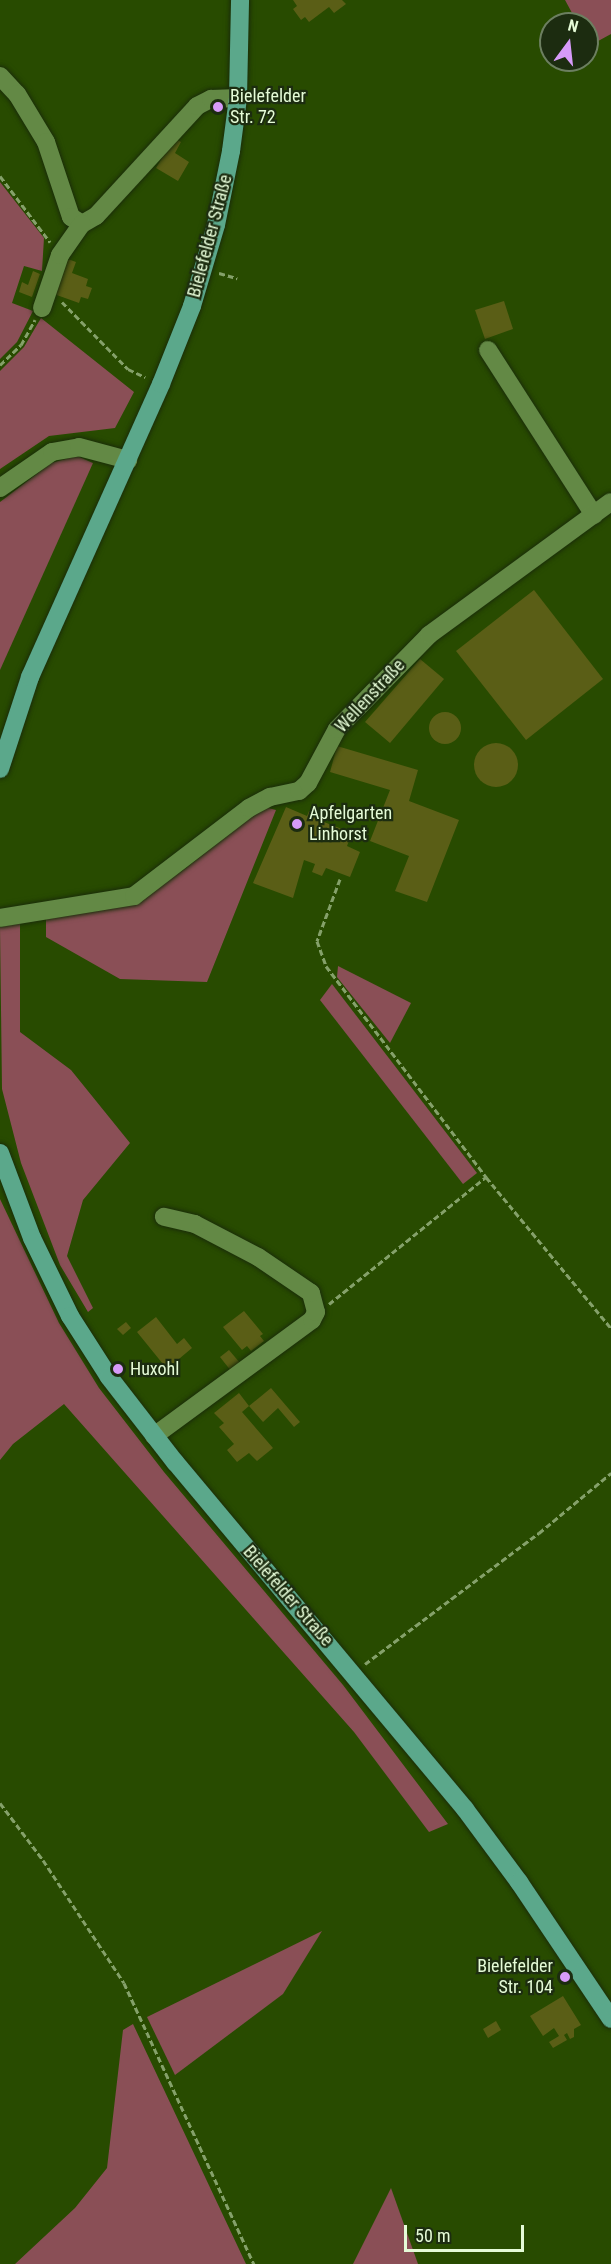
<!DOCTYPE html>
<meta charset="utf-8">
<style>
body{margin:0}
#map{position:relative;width:611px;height:2264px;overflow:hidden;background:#284b00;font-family:"Roboto Condensed",sans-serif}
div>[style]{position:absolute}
.green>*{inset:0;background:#8a4f56}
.building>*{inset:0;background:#5a5e16}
.round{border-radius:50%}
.path>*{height:3px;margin-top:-1.5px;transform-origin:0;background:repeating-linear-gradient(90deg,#85a16a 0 6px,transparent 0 9px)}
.roads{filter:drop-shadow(0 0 2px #1a2d09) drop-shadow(0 0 2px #1a2d09)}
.minor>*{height:18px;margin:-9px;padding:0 9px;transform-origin:9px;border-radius:9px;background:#638945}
.major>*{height:18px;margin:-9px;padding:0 9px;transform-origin:9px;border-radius:9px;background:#5ba88b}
.dots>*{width:16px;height:16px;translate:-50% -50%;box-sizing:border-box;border:3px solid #1c2c10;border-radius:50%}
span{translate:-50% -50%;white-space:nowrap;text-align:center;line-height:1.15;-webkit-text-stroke:4.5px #1c2c10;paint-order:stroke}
.poi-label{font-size:18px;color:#e5fbd7}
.left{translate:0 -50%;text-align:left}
.right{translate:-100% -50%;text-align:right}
.street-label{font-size:18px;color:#e5fbd7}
.north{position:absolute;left:539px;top:12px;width:60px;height:60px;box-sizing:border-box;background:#1c2c10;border:2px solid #6c7f60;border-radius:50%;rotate:15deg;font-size:16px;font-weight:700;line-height:24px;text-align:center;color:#e5fbd7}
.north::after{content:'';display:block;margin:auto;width:21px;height:27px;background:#d79bf9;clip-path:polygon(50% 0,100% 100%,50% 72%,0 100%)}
.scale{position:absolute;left:404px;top:2225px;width:120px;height:27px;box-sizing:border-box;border:3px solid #e5fbd7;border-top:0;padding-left:8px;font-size:18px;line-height:21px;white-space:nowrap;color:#e5fbd7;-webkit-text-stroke:4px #1c2c10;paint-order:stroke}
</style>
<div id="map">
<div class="green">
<i style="clip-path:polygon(565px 0,611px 0,611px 34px,589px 46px,587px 24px,578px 24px)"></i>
<i style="clip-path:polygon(0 182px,44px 238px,42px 271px,24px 266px,12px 303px,33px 311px,17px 342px,0 359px)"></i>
<i style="clip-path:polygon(41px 318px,134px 392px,115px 428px,49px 436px,0 469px,0 371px,24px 347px)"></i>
<i style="clip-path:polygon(77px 456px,93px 463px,0 670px,0 502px,51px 463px)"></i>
<i style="clip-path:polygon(264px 807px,276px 810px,207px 982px,120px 979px,46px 937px,46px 919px,133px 903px,182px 871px)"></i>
<i style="clip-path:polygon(20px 923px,20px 1032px,71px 1070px,130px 1143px,83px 1200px,67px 1256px,93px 1308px,88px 1312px,60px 1265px,21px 1163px,2px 1089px,0 927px)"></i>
<i style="clip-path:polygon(338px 966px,411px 1003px,390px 1043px,337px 977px)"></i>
<i style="clip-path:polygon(332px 984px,477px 1173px,463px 1184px,320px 1000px)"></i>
<i style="clip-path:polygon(0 1199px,59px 1323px,99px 1388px,164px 1472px,343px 1685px,448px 1824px,429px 1832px,354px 1732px,64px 1404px,13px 1444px,0 1460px)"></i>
<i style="clip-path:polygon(322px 1931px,283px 1994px,175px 2075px,147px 2017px)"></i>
<i style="clip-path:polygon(133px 2024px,246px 2264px,15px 2264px,75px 2208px,107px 2168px,123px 2030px)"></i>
<i style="clip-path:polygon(391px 2188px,418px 2264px,353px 2264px)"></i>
</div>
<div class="building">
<i style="clip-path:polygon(293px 0,342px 0,346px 4px,334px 13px,329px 7px,309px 22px,305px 17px,301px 20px,293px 9px,297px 6px)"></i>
<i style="clip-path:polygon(174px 138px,181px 142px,175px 153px,189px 162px,178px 181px,156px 168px)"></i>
<i style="clip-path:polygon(65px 258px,76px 262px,72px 273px,88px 279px,86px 286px,92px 288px,88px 299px,81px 297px,79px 303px,51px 293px)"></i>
<i style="clip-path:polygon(33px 271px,40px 274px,32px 297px,19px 292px,22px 282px,28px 285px)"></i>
<i style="clip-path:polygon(504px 301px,513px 329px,485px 339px,475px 310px)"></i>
<i style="clip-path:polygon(534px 590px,603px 679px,526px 740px,456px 651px)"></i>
<i style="clip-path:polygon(420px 659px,444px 679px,390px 743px,365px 722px)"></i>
<i class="round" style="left:429px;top:712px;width:32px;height:32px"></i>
<i class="round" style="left:474px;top:743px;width:44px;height:44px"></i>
<i style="clip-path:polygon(337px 746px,418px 770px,409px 801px,459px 820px,427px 902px,395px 891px,409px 856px,370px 841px,390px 790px,330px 772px)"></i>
<i style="clip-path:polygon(286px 807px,307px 816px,309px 811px,321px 815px,319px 820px,352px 833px,347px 846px,360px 852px,350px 877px,326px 868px,322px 876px,312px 872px,315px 864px,304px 860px,293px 898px,253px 883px)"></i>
<i style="clip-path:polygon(244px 1311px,263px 1334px,260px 1336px,264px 1341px,251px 1351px,247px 1346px,242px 1350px,223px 1327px)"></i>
<i style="clip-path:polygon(156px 1317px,177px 1344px,184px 1338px,192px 1348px,167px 1369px,137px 1332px)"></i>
<i style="clip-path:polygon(126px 1322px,131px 1328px,123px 1335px,117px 1329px)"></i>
<i style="clip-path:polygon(229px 1350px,240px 1363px,231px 1371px,220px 1357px)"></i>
<i style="clip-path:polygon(271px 1388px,300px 1422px,294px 1427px,278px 1408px,263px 1422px,249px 1406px)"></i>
<i style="clip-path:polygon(239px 1393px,249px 1406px,242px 1412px,273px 1448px,257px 1461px,249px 1453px,237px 1462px,227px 1450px,234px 1444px,219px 1427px,224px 1423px,214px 1413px)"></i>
<i style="clip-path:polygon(563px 1996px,581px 2025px,574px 2029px,574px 2037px,570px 2039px,567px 2033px,564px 2035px,567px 2040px,553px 2048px,549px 2042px,559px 2036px,554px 2028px,543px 2036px,530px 2016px)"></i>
<i style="clip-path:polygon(496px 2021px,501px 2030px,488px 2038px,483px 2029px)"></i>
</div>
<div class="path">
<i style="left:0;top:176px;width:83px;rotate:52.9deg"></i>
<i style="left:219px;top:273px;width:19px;rotate:16deg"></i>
<i style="left:62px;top:302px;width:94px;rotate:45.4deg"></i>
<i style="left:128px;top:369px;width:19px;rotate:25deg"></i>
<i style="left:0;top:365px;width:29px;rotate:-44deg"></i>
<i style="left:21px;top:345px;width:29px;rotate:-61deg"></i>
<i style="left:340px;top:879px;width:66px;rotate:110.4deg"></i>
<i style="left:317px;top:941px;width:27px;rotate:70deg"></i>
<i style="left:326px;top:966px;width:265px;rotate:52.8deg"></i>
<i style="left:486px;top:1177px;width:196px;rotate:50.4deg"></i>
<i style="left:329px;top:1304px;width:202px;rotate:-39deg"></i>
<i style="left:365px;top:1664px;width:218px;rotate:-37deg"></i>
<i style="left:539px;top:1533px;width:94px;rotate:-39.8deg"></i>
<i style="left:0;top:1803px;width:71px;rotate:53deg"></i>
<i style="left:43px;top:1860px;width:147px;rotate:56.6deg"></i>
<i style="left:124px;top:1983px;width:310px;rotate:65.2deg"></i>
</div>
<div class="roads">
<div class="minor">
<i style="left:0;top:76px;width:25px;rotate:47deg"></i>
<i style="left:17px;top:94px;width:56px;rotate:58.9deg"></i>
<i style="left:46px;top:142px;width:79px;rotate:71.6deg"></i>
<i style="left:71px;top:217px;width:13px;rotate:32deg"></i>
<i style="left:82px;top:224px;width:16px;rotate:-30deg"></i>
<i style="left:96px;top:216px;width:149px;rotate:-47.4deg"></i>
<i style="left:197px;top:106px;width:16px;rotate:-27deg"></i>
<i style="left:211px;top:99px;width:27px;rotate:-2deg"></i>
<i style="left:42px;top:308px;width:56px;rotate:-71.2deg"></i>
<i style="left:60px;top:255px;width:38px;rotate:-55deg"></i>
<i style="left:488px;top:350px;width:196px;rotate:57.3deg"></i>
<i style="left:0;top:488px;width:63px;rotate:-34.7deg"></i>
<i style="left:52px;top:452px;width:27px;rotate:-10deg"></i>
<i style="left:79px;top:447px;width:51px;rotate:14.9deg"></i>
<i style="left:0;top:918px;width:136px;rotate:-9.3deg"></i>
<i style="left:134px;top:896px;width:145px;rotate:-37.4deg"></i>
<i style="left:249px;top:808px;width:24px;rotate:-28deg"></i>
<i style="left:270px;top:797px;width:30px;rotate:-12deg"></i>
<i style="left:299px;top:791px;width:12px;rotate:-42deg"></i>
<i style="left:308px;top:783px;width:61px;rotate:-61.8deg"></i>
<i style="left:337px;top:729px;width:132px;rotate:-45.6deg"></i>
<i style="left:429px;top:635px;width:225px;rotate:-36.2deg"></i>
<i style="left:154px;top:1436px;width:196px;rotate:-36.3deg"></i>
<i style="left:312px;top:1320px;width:9px;rotate:-63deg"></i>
<i style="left:316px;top:1312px;width:20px;rotate:-105deg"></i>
<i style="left:311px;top:1293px;width:64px;rotate:-145.8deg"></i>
<i style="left:258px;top:1257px;width:71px;rotate:-152.4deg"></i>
<i style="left:195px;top:1224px;width:32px;rotate:-167deg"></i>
</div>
<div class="major">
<i style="left:0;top:769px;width:97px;rotate:-71.9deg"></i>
<i style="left:30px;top:677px;width:321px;rotate:-65.9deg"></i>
<i style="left:161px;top:384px;width:84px;rotate:-68.3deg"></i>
<i style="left:192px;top:306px;width:84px;rotate:-73.5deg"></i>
<i style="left:216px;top:225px;width:76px;rotate:-78.5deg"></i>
<i style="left:231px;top:151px;width:53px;rotate:-82.5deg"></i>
<i style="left:238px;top:98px;width:98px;rotate:-88.8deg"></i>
<i style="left:0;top:1153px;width:91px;rotate:69.4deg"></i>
<i style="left:32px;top:1238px;width:87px;rotate:64deg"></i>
<i style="left:70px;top:1316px;width:72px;rotate:57.4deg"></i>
<i style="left:109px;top:1377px;width:108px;rotate:52.2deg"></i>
<i style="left:175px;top:1462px;width:452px;rotate:50.1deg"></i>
<i style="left:465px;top:1809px;width:91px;rotate:53.5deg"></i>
<i style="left:519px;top:1882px;width:165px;rotate:56.1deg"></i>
</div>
</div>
<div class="dots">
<i style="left:218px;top:107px;background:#d79bf9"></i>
<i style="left:297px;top:824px;background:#d79bf9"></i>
<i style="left:118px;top:1369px;background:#d79bf9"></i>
<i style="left:565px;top:1977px;background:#d79bf9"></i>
</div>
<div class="poi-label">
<span class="left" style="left:230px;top:107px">Bielefelder<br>Str. 72</span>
<span class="left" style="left:309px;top:824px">Apfelgarten<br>Linhorst</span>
<span class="left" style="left:130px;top:1369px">Huxohl</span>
<span class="right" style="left:553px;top:1977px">Bielefelder<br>Str. 104</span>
</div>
<div class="street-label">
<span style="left:210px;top:236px;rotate:-75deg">Bielefelder Straße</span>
<span style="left:370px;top:696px;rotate:-47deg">Wellenstraße</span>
<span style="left:288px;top:1596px;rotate:49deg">Bielefelder Straße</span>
</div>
<div class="north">N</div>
<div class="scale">50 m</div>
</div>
